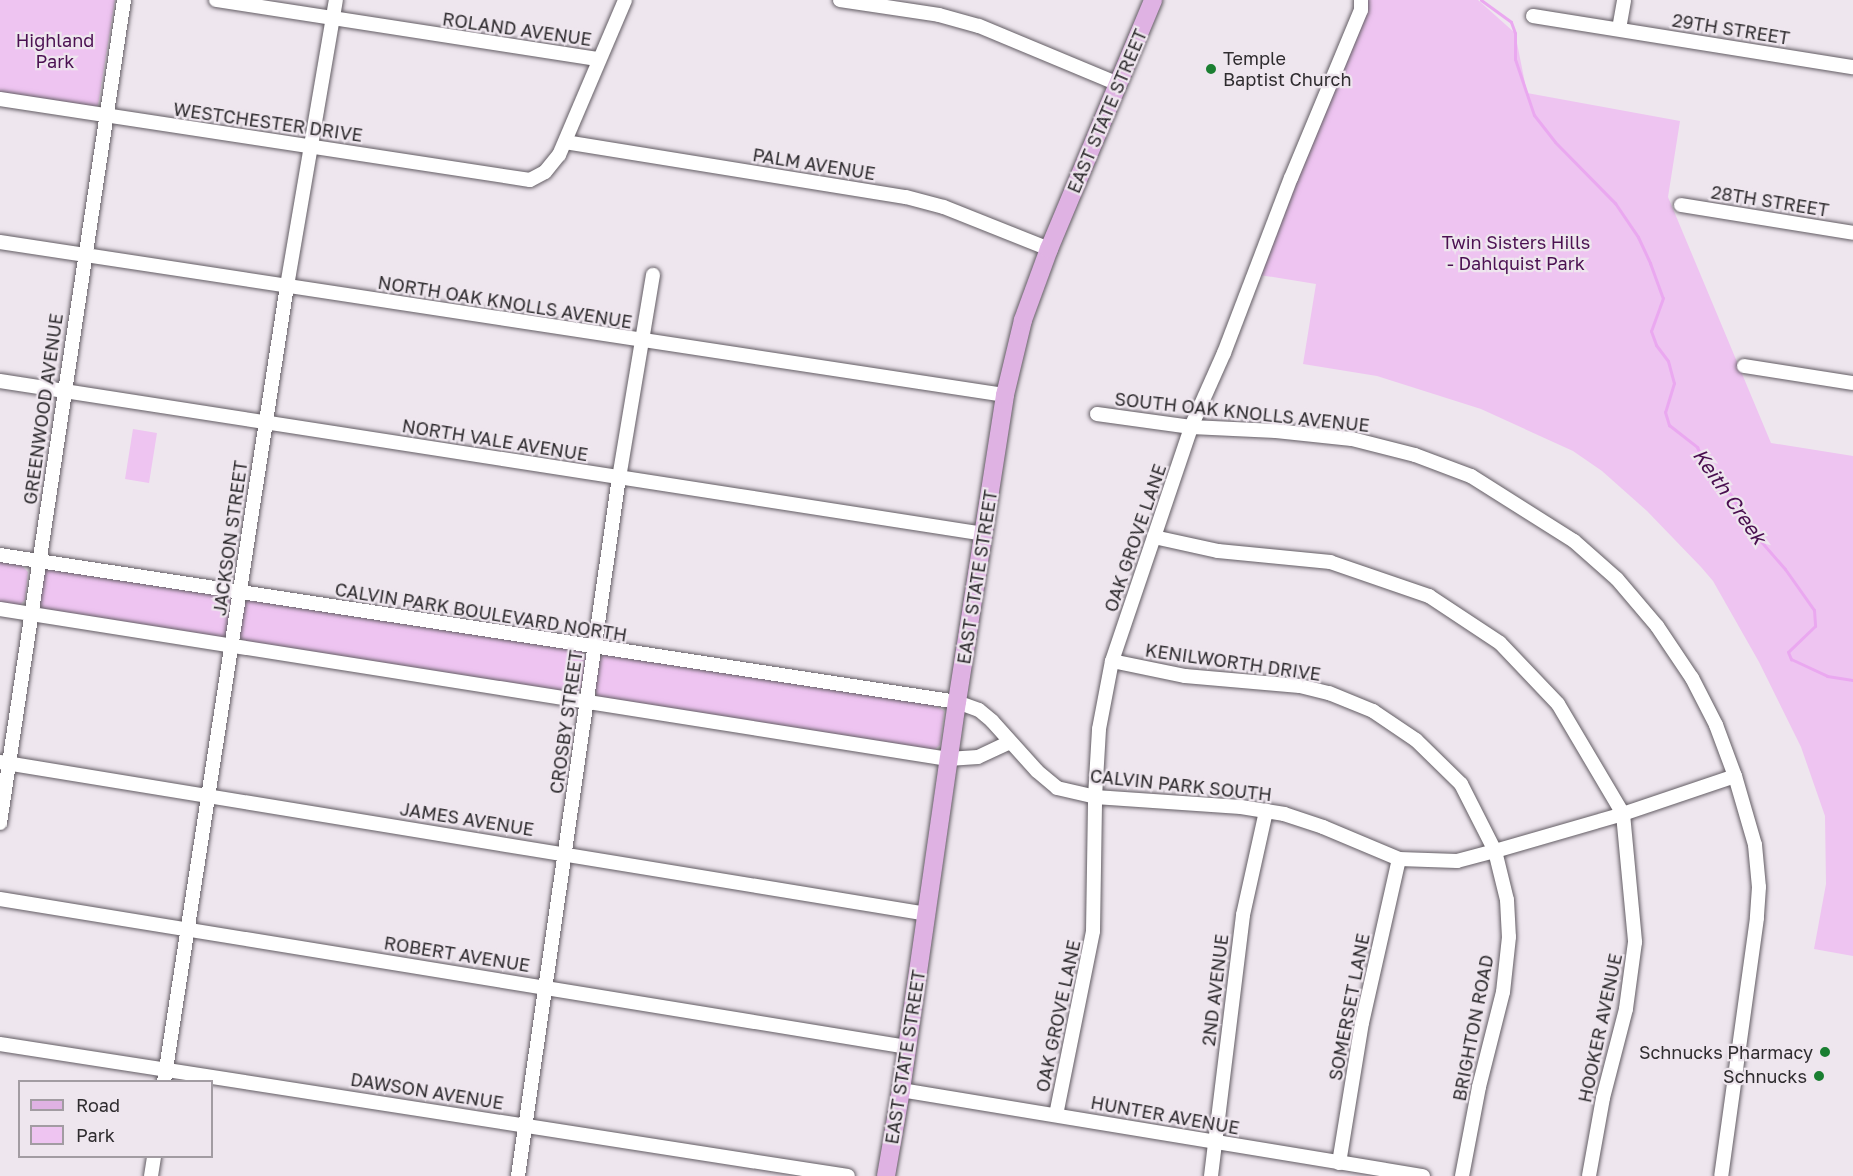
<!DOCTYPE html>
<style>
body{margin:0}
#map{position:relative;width:1853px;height:1176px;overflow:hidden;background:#eee6ee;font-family:"Golos Text",sans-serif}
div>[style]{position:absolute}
.green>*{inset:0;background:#eec4f1}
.stream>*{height:3px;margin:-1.5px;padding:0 1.5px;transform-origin:1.5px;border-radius:1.5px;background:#eaa8f0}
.roads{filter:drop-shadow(0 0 2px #635d64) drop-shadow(0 0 2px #635d64)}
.minor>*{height:14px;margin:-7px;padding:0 7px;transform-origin:7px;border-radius:7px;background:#fff}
.major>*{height:18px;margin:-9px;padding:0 9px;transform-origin:9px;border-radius:9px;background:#dfb2e3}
.dots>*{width:16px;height:16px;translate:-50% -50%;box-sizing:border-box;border:3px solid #eee6ee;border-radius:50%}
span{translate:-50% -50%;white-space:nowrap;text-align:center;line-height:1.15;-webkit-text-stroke:4.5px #eee6ee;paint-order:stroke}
.street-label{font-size:18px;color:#2f2c2f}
.park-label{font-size:18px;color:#4b1152}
.poi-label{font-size:18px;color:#2f2c2f}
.left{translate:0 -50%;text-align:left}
.right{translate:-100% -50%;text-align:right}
.water-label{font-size:20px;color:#490e4f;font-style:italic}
.legend{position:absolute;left:18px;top:1080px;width:195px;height:78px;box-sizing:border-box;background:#eee6ee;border:2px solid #a29ca2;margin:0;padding:8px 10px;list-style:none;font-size:18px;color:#2f2c2f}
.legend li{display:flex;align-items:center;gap:12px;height:30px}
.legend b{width:30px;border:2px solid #a29ca2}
</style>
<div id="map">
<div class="green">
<i style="clip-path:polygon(0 0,115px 0,98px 105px,95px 108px,0 95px)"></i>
<i style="clip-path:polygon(1367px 0,1478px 0,1515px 33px,1527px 93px,1680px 121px,1668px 197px,1771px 443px,1853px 456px,1853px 956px,1814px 949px,1826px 884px,1825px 816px,1801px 747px,1759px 662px,1713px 581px,1701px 567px,1647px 511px,1602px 471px,1573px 451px,1481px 409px,1377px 376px,1303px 364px,1316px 284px,1260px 275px)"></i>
<i style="clip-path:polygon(133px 429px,157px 433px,149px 483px,125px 479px)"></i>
<i style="clip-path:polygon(0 561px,21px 565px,28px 572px,25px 600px,19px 606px,0 605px)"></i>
<i style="clip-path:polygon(49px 568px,230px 597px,232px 600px,226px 636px,223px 638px,40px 609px,38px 605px,45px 569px)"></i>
<i style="clip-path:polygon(250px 599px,581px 650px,586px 659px,581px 688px,575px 694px,244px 643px,239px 636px,243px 604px)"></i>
<i style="clip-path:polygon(605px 654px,934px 705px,944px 711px,940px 745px,934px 750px,597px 697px,595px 688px,600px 658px)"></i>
</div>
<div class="stream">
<i style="left:1481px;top:0;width:37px;rotate:36deg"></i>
<i style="left:1511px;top:22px;width:12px;rotate:70deg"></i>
<i style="left:1515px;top:33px;width:26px;rotate:90deg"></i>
<i style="left:1515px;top:59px;width:59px;rotate:71.3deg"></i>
<i style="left:1534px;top:115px;width:34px;rotate:52deg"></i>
<i style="left:1555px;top:142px;width:86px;rotate:45.5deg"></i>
<i style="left:1615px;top:203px;width:41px;rotate:55.9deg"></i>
<i style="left:1638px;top:237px;width:29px;rotate:65deg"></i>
<i style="left:1650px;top:263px;width:37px;rotate:70deg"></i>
<i style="left:1663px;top:298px;width:35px;rotate:110deg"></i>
<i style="left:1651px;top:331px;width:15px;rotate:70deg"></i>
<i style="left:1656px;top:345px;width:20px;rotate:53deg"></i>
<i style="left:1668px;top:361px;width:23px;rotate:75deg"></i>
<i style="left:1674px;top:383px;width:30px;rotate:107deg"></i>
<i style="left:1665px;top:412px;width:14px;rotate:73deg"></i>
<i style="left:1669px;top:425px;width:36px;rotate:38deg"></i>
<i style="left:1697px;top:447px;width:26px;rotate:65deg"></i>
<i style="left:1708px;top:471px;width:35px;rotate:46deg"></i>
<i style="left:1732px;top:496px;width:30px;rotate:64deg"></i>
<i style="left:1745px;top:523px;width:61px;rotate:49deg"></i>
<i style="left:1785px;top:569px;width:50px;rotate:54.7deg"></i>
<i style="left:1814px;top:610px;width:16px;rotate:86deg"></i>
<i style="left:1815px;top:626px;width:37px;rotate:136deg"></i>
<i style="left:1788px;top:652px;width:8px;rotate:67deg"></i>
<i style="left:1791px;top:659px;width:40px;rotate:25deg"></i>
<i style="left:1827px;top:676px;width:26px;rotate:9deg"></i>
</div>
<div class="roads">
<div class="minor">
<i style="left:216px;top:0;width:387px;rotate:8.8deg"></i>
<i style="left:840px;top:0;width:100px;rotate:8.6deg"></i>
<i style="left:939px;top:15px;width:41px;rotate:15.4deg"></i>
<i style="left:979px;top:26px;width:151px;rotate:22.6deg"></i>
<i style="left:1533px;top:16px;width:324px;rotate:9.1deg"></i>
<i style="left:1619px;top:29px;width:29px;rotate:-80deg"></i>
<i style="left:0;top:99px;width:536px;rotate:8.69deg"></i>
<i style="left:530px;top:180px;width:17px;rotate:-28deg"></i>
<i style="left:545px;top:172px;width:22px;rotate:-51deg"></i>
<i style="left:559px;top:155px;width:168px;rotate:-66.9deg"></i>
<i style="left:565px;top:142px;width:345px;rotate:9.2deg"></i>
<i style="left:906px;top:197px;width:39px;rotate:15deg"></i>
<i style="left:944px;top:207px;width:113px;rotate:21.8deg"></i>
<i style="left:1681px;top:205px;width:174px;rotate:9.2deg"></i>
<i style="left:0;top:242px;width:1017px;rotate:8.66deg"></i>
<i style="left:1744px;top:366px;width:110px;rotate:8.9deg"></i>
<i style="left:0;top:381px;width:997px;rotate:8.83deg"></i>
<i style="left:1097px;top:414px;width:95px;rotate:7.9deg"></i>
<i style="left:1191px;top:427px;width:85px;rotate:2.7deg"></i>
<i style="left:1276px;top:431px;width:76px;rotate:6deg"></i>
<i style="left:1352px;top:439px;width:65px;rotate:14.3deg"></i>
<i style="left:1415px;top:455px;width:60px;rotate:20.6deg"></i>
<i style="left:1471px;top:476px;width:122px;rotate:32.3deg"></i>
<i style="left:1574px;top:541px;width:57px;rotate:41.5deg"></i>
<i style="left:1617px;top:579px;width:62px;rotate:49.6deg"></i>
<i style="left:1657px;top:626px;width:63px;rotate:56.1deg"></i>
<i style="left:1692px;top:678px;width:53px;rotate:62.9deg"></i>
<i style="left:1716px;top:725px;width:54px;rotate:69.6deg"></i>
<i style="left:1735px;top:776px;width:72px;rotate:73.8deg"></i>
<i style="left:1755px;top:845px;width:42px;rotate:84.6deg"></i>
<i style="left:1759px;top:887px;width:31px;rotate:94deg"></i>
<i style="left:1757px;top:918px;width:260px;rotate:97.9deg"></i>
<i style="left:1154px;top:537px;width:66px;rotate:12.3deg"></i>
<i style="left:1218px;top:551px;width:113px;rotate:5.6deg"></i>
<i style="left:1330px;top:562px;width:105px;rotate:19deg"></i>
<i style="left:1429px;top:596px;width:85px;rotate:33.5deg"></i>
<i style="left:1500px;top:643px;width:84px;rotate:46.4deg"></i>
<i style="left:1558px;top:704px;width:128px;rotate:59.4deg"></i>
<i style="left:1623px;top:814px;width:129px;rotate:84.6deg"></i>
<i style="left:1635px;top:942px;width:68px;rotate:97.7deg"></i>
<i style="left:1626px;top:1009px;width:92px;rotate:104.5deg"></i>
<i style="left:1603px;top:1098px;width:79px;rotate:100.2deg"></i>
<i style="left:0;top:555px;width:968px;rotate:8.73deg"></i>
<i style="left:957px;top:702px;width:23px;rotate:20deg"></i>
<i style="left:979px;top:710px;width:17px;rotate:40deg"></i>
<i style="left:992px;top:721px;width:67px;rotate:48deg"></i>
<i style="left:1037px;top:771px;width:26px;rotate:40deg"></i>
<i style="left:1057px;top:788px;width:39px;rotate:13deg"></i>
<i style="left:1095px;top:797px;width:146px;rotate:3.9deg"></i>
<i style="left:1241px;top:807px;width:44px;rotate:9.2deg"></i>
<i style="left:1284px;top:814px;width:41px;rotate:18.4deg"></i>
<i style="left:1323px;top:827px;width:82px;rotate:22.8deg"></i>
<i style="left:1399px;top:859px;width:58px;rotate:2deg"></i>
<i style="left:1457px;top:861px;width:39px;rotate:-15deg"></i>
<i style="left:1495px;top:851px;width:133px;rotate:-16.1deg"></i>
<i style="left:1623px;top:814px;width:118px;rotate:-18.7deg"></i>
<i style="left:0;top:609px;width:960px;rotate:8.99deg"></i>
<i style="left:948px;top:759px;width:30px;rotate:-4deg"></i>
<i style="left:978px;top:757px;width:35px;rotate:-25deg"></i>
<i style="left:1112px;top:661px;width:75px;rotate:11.6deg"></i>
<i style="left:1185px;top:676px;width:115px;rotate:5deg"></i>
<i style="left:1300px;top:686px;width:30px;rotate:14deg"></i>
<i style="left:1329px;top:693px;width:48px;rotate:22.2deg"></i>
<i style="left:1373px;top:711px;width:52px;rotate:34deg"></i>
<i style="left:1416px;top:740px;width:63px;rotate:44.4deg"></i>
<i style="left:1461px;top:784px;width:75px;rotate:63.1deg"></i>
<i style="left:1495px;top:851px;width:50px;rotate:76.2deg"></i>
<i style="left:1507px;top:900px;width:37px;rotate:87deg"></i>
<i style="left:1509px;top:937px;width:55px;rotate:96.2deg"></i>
<i style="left:1503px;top:992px;width:98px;rotate:104.2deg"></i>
<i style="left:1479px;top:1087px;width:91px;rotate:100.8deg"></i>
<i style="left:0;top:762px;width:939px;rotate:9.31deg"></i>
<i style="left:0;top:823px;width:832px;rotate:-81.43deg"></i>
<i style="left:0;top:899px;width:920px;rotate:9.26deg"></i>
<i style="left:0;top:1044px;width:858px;rotate:8.85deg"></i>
<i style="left:164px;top:1082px;width:805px;rotate:-81.22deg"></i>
<i style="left:287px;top:286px;width:290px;rotate:-80.3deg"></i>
<i style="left:901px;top:1090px;width:529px;rotate:9.36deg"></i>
<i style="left:1056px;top:1115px;width:188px;rotate:-78.6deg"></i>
<i style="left:1093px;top:931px;width:134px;rotate:-89.1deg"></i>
<i style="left:1095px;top:797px;width:68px;rotate:-86.6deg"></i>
<i style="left:1099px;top:729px;width:69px;rotate:-79.2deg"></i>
<i style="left:1112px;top:661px;width:247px;rotate:-71.3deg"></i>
<i style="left:1191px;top:427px;width:81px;rotate:-66deg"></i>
<i style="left:1224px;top:353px;width:187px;rotate:-69.1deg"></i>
<i style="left:1291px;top:178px;width:182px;rotate:-67.4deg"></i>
<i style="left:1361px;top:10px;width:10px;rotate:-90deg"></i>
<i style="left:1339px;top:1163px;width:142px;rotate:-80.7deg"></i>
<i style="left:1362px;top:1023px;width:168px;rotate:-77.3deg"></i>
<i style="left:151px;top:1176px;width:20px;rotate:-81deg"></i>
<i style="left:518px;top:1176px;width:705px;rotate:-81.77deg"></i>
<i style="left:619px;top:478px;width:206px;rotate:-80.5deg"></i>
<i style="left:1211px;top:1176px;width:263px;rotate:-83deg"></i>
<i style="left:1243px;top:915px;width:107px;rotate:-77.5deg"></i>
</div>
<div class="major">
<i style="left:886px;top:1176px;width:87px;rotate:-80.1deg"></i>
<i style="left:901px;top:1090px;width:392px;rotate:-81.8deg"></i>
<i style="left:957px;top:702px;width:311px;rotate:-81.1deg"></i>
<i style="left:1005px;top:395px;width:77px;rotate:-76.5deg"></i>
<i style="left:1023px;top:320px;width:76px;rotate:-69.9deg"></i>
<i style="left:1049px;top:249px;width:270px;rotate:-67.3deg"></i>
</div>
</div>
<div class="dots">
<i style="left:1211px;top:69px;background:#1a7e31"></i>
<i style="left:1825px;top:1052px;background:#1a7e31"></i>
<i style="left:1819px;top:1076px;background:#1a7e31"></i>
</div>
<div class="street-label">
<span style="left:517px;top:29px;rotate:8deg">ROLAND AVENUE</span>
<span style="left:1731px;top:29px;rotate:9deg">29TH STREET</span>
<span style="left:1107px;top:111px;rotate:-67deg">EAST STATE STREET</span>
<span style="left:268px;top:122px;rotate:8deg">WESTCHESTER DRIVE</span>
<span style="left:814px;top:164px;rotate:9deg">PALM AVENUE</span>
<span style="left:1770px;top:201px;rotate:9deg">28TH STREET</span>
<span style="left:505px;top:302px;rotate:9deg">NORTH OAK KNOLLS AVENUE</span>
<span style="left:43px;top:409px;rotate:-82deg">GREENWOOD AVENUE</span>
<span style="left:1242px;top:412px;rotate:6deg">SOUTH OAK KNOLLS AVENUE</span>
<span style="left:495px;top:440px;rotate:9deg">NORTH VALE AVENUE</span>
<span style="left:230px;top:538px;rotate:-82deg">JACKSON STREET</span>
<span style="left:1135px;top:538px;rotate:-71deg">OAK GROVE LANE</span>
<span style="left:977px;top:577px;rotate:-81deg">EAST STATE STREET</span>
<span style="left:481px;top:612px;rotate:9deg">CALVIN PARK BOULEVARD NORTH</span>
<span style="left:1233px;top:662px;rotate:8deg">KENILWORTH DRIVE</span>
<span style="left:566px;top:722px;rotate:-82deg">CROSBY STREET</span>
<span style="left:1181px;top:785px;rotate:6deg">CALVIN PARK SOUTH</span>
<span style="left:467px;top:819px;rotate:9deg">JAMES AVENUE</span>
<span style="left:457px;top:954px;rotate:9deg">ROBERT AVENUE</span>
<span style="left:1215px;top:990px;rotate:-83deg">2ND AVENUE</span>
<span style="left:1349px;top:1007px;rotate:-79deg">SOMERSET LANE</span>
<span style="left:1058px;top:1016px;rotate:-78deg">OAK GROVE LANE</span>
<span style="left:1473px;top:1028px;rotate:-79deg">BRIGHTON ROAD</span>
<span style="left:1600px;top:1028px;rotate:-78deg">HOOKER AVENUE</span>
<span style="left:905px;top:1057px;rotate:-81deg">EAST STATE STREET</span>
<span style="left:427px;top:1091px;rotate:9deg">DAWSON AVENUE</span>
<span style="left:1165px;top:1115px;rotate:10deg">HUNTER AVENUE</span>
</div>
<div class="park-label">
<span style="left:55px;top:51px">Highland<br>Park</span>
<span style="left:1516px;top:253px">Twin Sisters Hills<br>- Dahlquist Park</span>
</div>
<div class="poi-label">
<span class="left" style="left:1223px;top:69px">Temple<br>Baptist Church</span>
<span class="right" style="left:1813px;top:1052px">Schnucks Pharmacy</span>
<span class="right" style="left:1807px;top:1076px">Schnucks</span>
</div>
<div class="water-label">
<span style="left:1730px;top:496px;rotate:55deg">Keith Creek</span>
</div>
<ul class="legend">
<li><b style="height:8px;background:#dfb2e3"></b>Road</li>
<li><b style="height:16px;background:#eec4f1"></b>Park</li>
</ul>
</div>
